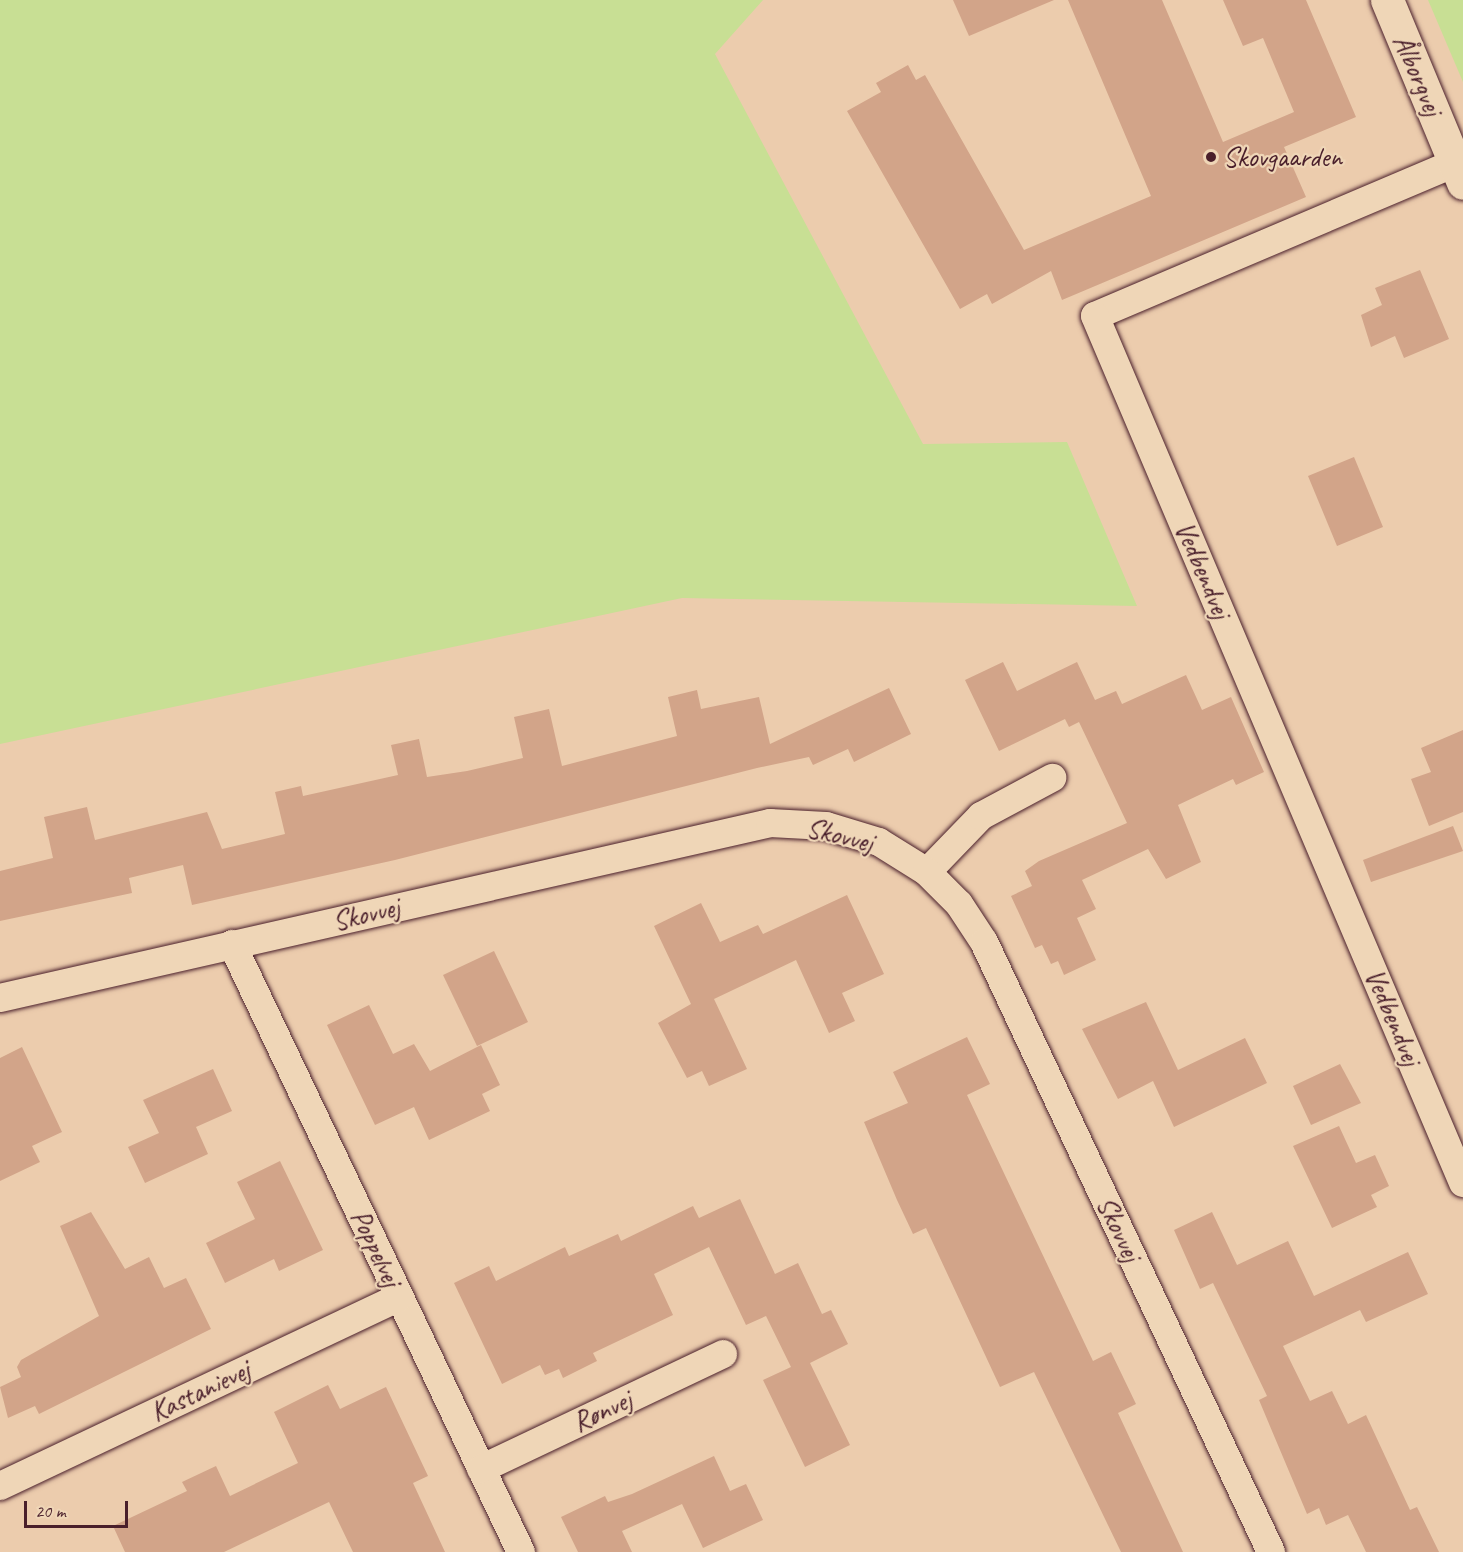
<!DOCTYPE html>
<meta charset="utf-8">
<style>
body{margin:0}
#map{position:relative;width:1463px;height:1552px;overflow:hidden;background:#ecccad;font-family:Caveat,sans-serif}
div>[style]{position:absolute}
.green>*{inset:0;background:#c8df94}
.building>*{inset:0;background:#d2a489}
.roads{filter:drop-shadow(0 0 2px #4a1f2b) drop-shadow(0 0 2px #4a1f2b)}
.minor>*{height:28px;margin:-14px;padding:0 14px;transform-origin:14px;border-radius:14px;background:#efd6b7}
.secondary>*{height:33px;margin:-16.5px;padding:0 16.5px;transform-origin:16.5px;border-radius:16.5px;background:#efd6b7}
.dots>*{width:16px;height:16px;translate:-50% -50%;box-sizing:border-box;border:3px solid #efd6b7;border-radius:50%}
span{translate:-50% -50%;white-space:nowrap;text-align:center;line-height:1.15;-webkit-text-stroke:4.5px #efd6b7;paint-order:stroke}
.street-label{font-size:28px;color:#4a1f2b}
.poi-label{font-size:28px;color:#4a1f2b}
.left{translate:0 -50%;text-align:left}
.scale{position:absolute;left:24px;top:1501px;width:104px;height:27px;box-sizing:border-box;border:3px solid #4a1f2b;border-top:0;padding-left:8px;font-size:18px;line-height:21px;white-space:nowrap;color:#4a1f2b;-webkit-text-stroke:4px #efd6b7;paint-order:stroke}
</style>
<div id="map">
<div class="green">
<i style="clip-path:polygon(0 0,763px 0,715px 54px,923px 444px,1067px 442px,1137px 606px,682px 598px,0 744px)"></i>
<i style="clip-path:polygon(1428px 0,1463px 0,1463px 82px)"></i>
</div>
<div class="building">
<i style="clip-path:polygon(953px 0,1054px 0,969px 36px)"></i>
<i style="clip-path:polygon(1068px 0,1162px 0,1223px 142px,1294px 112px,1263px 38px,1243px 46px,1223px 0,1306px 0,1356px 117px,1284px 147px,1306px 197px,1062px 300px,1051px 271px,992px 304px,987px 294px,960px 309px,847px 111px,881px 92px,876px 83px,908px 65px,916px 80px,925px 75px,1024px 250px,1151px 196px)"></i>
<i style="clip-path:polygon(1420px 270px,1449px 339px,1404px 358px,1395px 336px,1371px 347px,1361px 315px,1382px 305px,1375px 288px)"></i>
<i style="clip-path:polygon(1354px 457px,1383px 527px,1337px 546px,1308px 476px)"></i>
<i style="clip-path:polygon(1003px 662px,1017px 691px,1077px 662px,1095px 700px,1116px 691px,1122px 704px,1186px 675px,1202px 710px,1231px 697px,1264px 772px,1236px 785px,1233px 779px,1178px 805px,1201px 862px,1166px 879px,1148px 849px,1082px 880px,1096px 909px,1077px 918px,1096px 960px,1064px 975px,1058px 961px,1051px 964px,1042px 945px,1035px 948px,1011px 896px,1032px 886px,1025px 871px,1039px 861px,1127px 823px,1079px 722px,1069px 727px,1065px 719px,999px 751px,965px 680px)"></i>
<i style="clip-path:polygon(889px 688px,911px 734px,854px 762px,848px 749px,813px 765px,809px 757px,757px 768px,395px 860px,192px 905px,183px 865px,129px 878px,132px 893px,0 921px,0 871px,53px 858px,44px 817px,87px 807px,95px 840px,207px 812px,222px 849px,285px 834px,275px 792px,301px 786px,303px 796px,398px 775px,391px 745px,419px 739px,427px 777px,467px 771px,523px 758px,514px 717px,549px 709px,562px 766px,677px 736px,668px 697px,697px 690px,701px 709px,759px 697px,770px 744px)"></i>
<i style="clip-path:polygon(1463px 730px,1463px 812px,1429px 826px,1411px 779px,1431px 772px,1421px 748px)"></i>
<i style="clip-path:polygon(1453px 826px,1463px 851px,1371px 882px,1363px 860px)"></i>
<i style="clip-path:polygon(847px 895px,884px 974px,842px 993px,855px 1021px,829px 1033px,796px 960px,714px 999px,747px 1069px,709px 1086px,702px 1071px,687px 1078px,658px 1023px,691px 1004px,654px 926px,701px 903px,720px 942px,758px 925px,763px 934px)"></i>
<i style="clip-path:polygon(494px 951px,528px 1022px,477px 1046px,443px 975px)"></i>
<i style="clip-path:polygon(1146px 1002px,1178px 1070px,1245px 1038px,1267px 1083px,1174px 1127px,1153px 1081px,1118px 1099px,1082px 1029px)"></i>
<i style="clip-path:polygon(369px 1005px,393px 1054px,414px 1044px,430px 1071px,481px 1045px,500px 1085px,482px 1094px,490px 1111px,429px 1140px,414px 1107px,375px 1125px,327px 1025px)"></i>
<i style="clip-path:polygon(967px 1037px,990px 1084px,967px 1095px,1093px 1361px,1111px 1352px,1136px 1404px,1118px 1413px,1183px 1552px,1121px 1552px,1034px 1372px,1000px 1387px,926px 1228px,913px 1234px,897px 1200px,864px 1122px,908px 1103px,893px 1072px)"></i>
<i style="clip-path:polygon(22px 1047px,62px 1132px,32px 1146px,40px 1162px,0 1181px,0 1058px)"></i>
<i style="clip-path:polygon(1340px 1064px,1361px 1103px,1311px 1125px,1293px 1086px)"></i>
<i style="clip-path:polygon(213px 1069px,232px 1111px,196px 1127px,208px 1154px,145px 1183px,128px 1147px,159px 1133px,143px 1100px)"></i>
<i style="clip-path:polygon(1339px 1126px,1356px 1163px,1375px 1155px,1389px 1186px,1371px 1195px,1377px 1207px,1332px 1228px,1293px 1146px)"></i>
<i style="clip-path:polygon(280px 1161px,323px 1250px,279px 1271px,274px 1259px,225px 1283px,206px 1243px,255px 1219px,237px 1182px)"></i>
<i style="clip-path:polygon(740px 1199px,775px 1274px,798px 1263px,822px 1314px,831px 1310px,848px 1344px,810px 1363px,850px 1445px,805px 1467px,763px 1380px,791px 1367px,766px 1316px,746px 1325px,709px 1247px,654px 1274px,673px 1315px,593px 1353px,597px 1361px,563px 1378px,559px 1369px,545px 1375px,540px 1365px,502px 1384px,454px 1283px,489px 1266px,496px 1281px,565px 1247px,569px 1256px,618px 1234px,621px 1241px,693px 1206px,699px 1218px)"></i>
<i style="clip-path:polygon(91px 1212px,125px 1269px,149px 1257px,164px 1288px,186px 1278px,211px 1329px,39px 1414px,35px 1406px,8px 1418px,0 1387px,21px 1377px,17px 1367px,21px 1360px,99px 1316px,60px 1226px)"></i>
<i style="clip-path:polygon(1212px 1212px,1237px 1265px,1288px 1241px,1314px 1296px,1408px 1252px,1428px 1294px,1366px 1322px,1360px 1310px,1283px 1346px,1310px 1401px,1332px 1391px,1348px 1424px,1366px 1415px,1410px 1510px,1417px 1507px,1439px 1552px,1366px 1552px,1348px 1515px,1326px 1525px,1319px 1508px,1307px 1514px,1259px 1400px,1267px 1396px,1213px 1283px,1200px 1289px,1174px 1230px)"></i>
<i style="clip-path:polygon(328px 1385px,340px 1409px,386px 1387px,428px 1476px,413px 1483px,445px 1552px,353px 1552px,329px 1502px,224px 1552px,125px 1552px,113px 1526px,187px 1491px,182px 1482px,216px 1466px,230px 1496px,298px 1463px,274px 1412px)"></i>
<i style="clip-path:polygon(714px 1456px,730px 1491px,746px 1484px,763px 1520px,703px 1548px,682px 1504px,622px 1531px,632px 1552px,578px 1552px,561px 1517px,605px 1496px,608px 1502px,632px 1494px)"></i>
</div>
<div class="roads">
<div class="minor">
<i style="left:1455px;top:163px;width:391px;rotate:157deg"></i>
<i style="left:1095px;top:316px;width:942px;rotate:67deg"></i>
<i style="left:927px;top:872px;width:78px;rotate:-46deg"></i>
<i style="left:981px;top:816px;width:81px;rotate:-28.2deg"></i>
<i style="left:232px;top:944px;width:673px;rotate:64.58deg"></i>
<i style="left:0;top:998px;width:790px;rotate:-12.8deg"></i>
<i style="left:770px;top:823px;width:56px;rotate:3.1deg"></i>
<i style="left:826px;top:826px;width:55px;rotate:16.8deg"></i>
<i style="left:879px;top:842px;width:57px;rotate:32deg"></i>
<i style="left:927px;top:872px;width:45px;rotate:45deg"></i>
<i style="left:959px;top:904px;width:45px;rotate:56.7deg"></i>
<i style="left:984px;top:942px;width:674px;rotate:64.8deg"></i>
<i style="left:481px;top:1469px;width:268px;rotate:-25.4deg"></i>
<i style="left:0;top:1486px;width:442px;rotate:-25.3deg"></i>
</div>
<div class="secondary">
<i style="left:1387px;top:0;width:198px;rotate:67.4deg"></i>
</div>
</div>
<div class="dots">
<i style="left:1211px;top:157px;background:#4a1f2b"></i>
</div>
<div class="street-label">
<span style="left:1418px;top:75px;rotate:67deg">Ålborgvej</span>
<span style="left:1203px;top:570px;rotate:67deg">Vedbendvej</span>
<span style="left:840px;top:835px;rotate:14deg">Skovvej</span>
<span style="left:366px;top:914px;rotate:-13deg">Skovvej</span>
<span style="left:1393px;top:1017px;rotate:67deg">Vedbendvej</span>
<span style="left:1119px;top:1229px;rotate:65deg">Skovvej</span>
<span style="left:376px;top:1248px;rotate:65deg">Poppelvej</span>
<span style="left:200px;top:1391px;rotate:-25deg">Kastanievej</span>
<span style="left:602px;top:1411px;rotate:-25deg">Rønvej</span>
</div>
<div class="poi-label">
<span class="left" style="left:1223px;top:157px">Skovgaarden</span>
</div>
<div class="scale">20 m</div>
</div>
